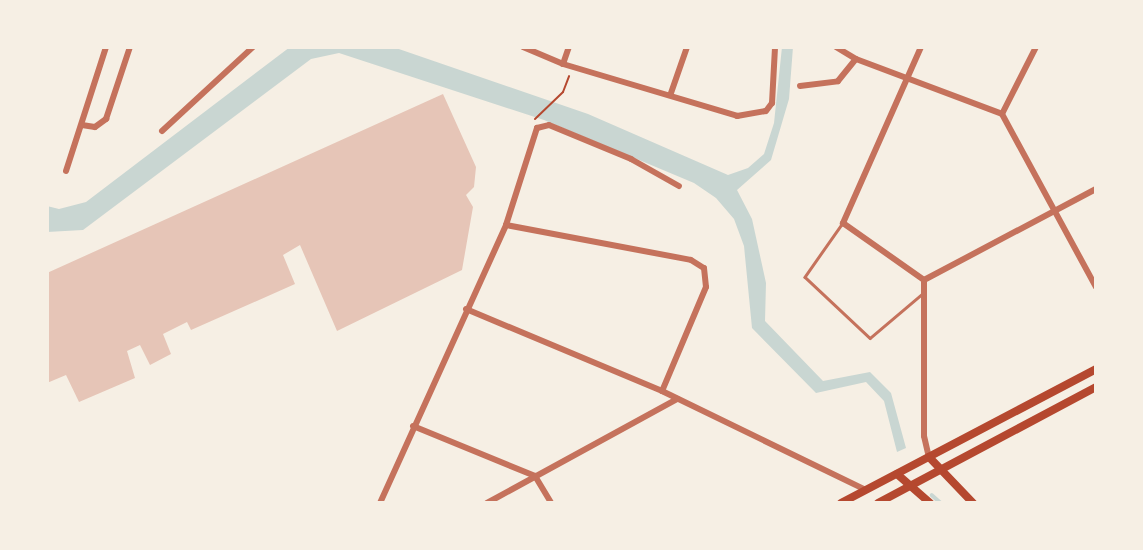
<!DOCTYPE html>
<style>
body{margin:0}
#map{position:relative;width:1143px;height:550px;overflow:hidden;background:#f6efe4;font-family:"Libre Baskerville",serif}
div>[style]{position:absolute}
.water>*{inset:0;background:#c9d6d2}
.stream>*{height:3.5px;margin:-1.75px;padding:0 1.75px;transform-origin:1.75px;border-radius:1.75px;background:#c9d6d2}
.building>*{inset:0;background:#e6c5b7}
.path>*{height:2px;margin:-1px;padding:0 1px;transform-origin:1px;border-radius:1px;background:#b5482f}
.service>*{height:2.5px;margin:-1.25px;padding:0 1.25px;transform-origin:1.25px;border-radius:1.25px;background:#c5725c}
.minor>*{height:6px;margin:-3px;padding:0 3px;transform-origin:3px;border-radius:3px;background:#c5725c}
.secondary>*{height:8px;margin:-4px;padding:0 4px;transform-origin:4px;border-radius:4px;background:#b5482f}
span{translate:-50% -50%;white-space:nowrap;text-align:center;line-height:1.15;-webkit-text-stroke:5px #f6efe4;paint-order:stroke}
.frame{position:absolute;inset:0;border:49px solid #f6efe4;pointer-events:none}
</style>
<div id="map">
<div class="water">
<i style="clip-path:polygon(290px 47px,393px 47px,588px 114px,728px 175px,748px 168px,764px 154px,774px 123px,782px 47px,793px 47px,789px 99px,771px 160px,737px 190px,752px 219px,766px 283px,765px 321px,823px 381px,870px 372px,891px 393px,906px 448px,897px 452px,884px 401px,866px 382px,816px 393px,752px 328px,744px 246px,734px 219px,716px 198px,694px 183px,544px 120px,339px 53px,311px 59px,83px 230px,47px 232px,47px 206px,59px 209px,86px 202px)"></i>
</div>
<div class="stream">
<i style="left:932px;top:495px;width:12px;rotate:42deg"></i>
</div>
<div class="building">
<i style="clip-path:polygon(443px 94px,476px 167px,474px 187px,466px 195px,473px 207px,462px 270px,337px 331px,300px 245px,283px 255px,295px 284px,191px 330px,187px 322px,163px 334px,171px 354px,150px 365px,140px 345px,127px 351px,135px 378px,79px 402px,66px 375px,47px 383px,47px 273px)"></i>
</div>
<div class="path">
<i style="left:535px;top:119px;width:39px;rotate:-44deg"></i>
<i style="left:563px;top:92px;width:17px;rotate:-69deg"></i>
</div>
<div class="service">
<i style="left:843px;top:223px;width:66px;rotate:125.1deg"></i>
<i style="left:805px;top:277px;width:89px;rotate:43.2deg"></i>
<i style="left:870px;top:338px;width:70px;rotate:-40.3deg"></i>
</div>
<div class="minor">
<i style="left:523px;top:47px;width:43px;rotate:23deg"></i>
<i style="left:563px;top:64px;width:182px;rotate:16.6deg"></i>
<i style="left:737px;top:116px;width:29px;rotate:-10deg"></i>
<i style="left:766px;top:111px;width:10px;rotate:-53deg"></i>
<i style="left:772px;top:103px;width:56px;rotate:-86.9deg"></i>
<i style="left:836px;top:47px;width:23px;rotate:31deg"></i>
<i style="left:856px;top:59px;width:156px;rotate:20.6deg"></i>
<i style="left:1002px;top:114px;width:75px;rotate:-63.1deg"></i>
<i style="left:921px;top:47px;width:193px;rotate:113.9deg"></i>
<i style="left:843px;top:223px;width:99px;rotate:35.1deg"></i>
<i style="left:924px;top:280px;width:156px;rotate:90deg"></i>
<i style="left:924px;top:436px;width:22px;rotate:77deg"></i>
<i style="left:563px;top:64px;width:18px;rotate:-71deg"></i>
<i style="left:800px;top:86px;width:38px;rotate:-7deg"></i>
<i style="left:838px;top:81px;width:28px;rotate:-51deg"></i>
<i style="left:671px;top:93px;width:49px;rotate:-70.8deg"></i>
<i style="left:1002px;top:114px;width:197px;rotate:61.5deg"></i>
<i style="left:82px;top:125px;width:13px;rotate:9deg"></i>
<i style="left:95px;top:127px;width:14px;rotate:-36deg"></i>
<i style="left:106px;top:119px;width:76px;rotate:-71.6deg"></i>
<i style="left:162px;top:131px;width:124px;rotate:-42.7deg"></i>
<i style="left:66px;top:171px;width:130px;rotate:-72.1deg"></i>
<i style="left:506px;top:225px;width:188px;rotate:10.7deg"></i>
<i style="left:691px;top:260px;width:15px;rotate:32deg"></i>
<i style="left:704px;top:268px;width:19px;rotate:84deg"></i>
<i style="left:706px;top:287px;width:113px;rotate:112.9deg"></i>
<i style="left:924px;top:280px;width:195px;rotate:-27.9deg"></i>
<i style="left:466px;top:309px;width:212px;rotate:22.7deg"></i>
<i style="left:662px;top:391px;width:227px;rotate:25.9deg"></i>
<i style="left:413px;top:426px;width:132px;rotate:22.3deg"></i>
<i style="left:535px;top:476px;width:31px;rotate:59deg"></i>
<i style="left:380px;top:503px;width:305px;rotate:-65.6deg"></i>
<i style="left:506px;top:225px;width:102px;rotate:-72.3deg"></i>
<i style="left:537px;top:128px;width:12px;rotate:-14deg"></i>
<i style="left:549px;top:125px;width:89px;rotate:22.5deg"></i>
<i style="left:631px;top:159px;width:55px;rotate:29.4deg"></i>
<i style="left:487px;top:503px;width:217px;rotate:-28.7deg"></i>
</div>
<div class="secondary">
<i style="left:929px;top:457px;width:64px;rotate:46.3deg"></i>
<i style="left:897px;top:474px;width:44px;rotate:41.3deg"></i>
<i style="left:841px;top:503px;width:288px;rotate:-27.7deg"></i>
<i style="left:878px;top:503px;width:247px;rotate:-28deg"></i>
</div>
<div class="frame"></div>
</div>
